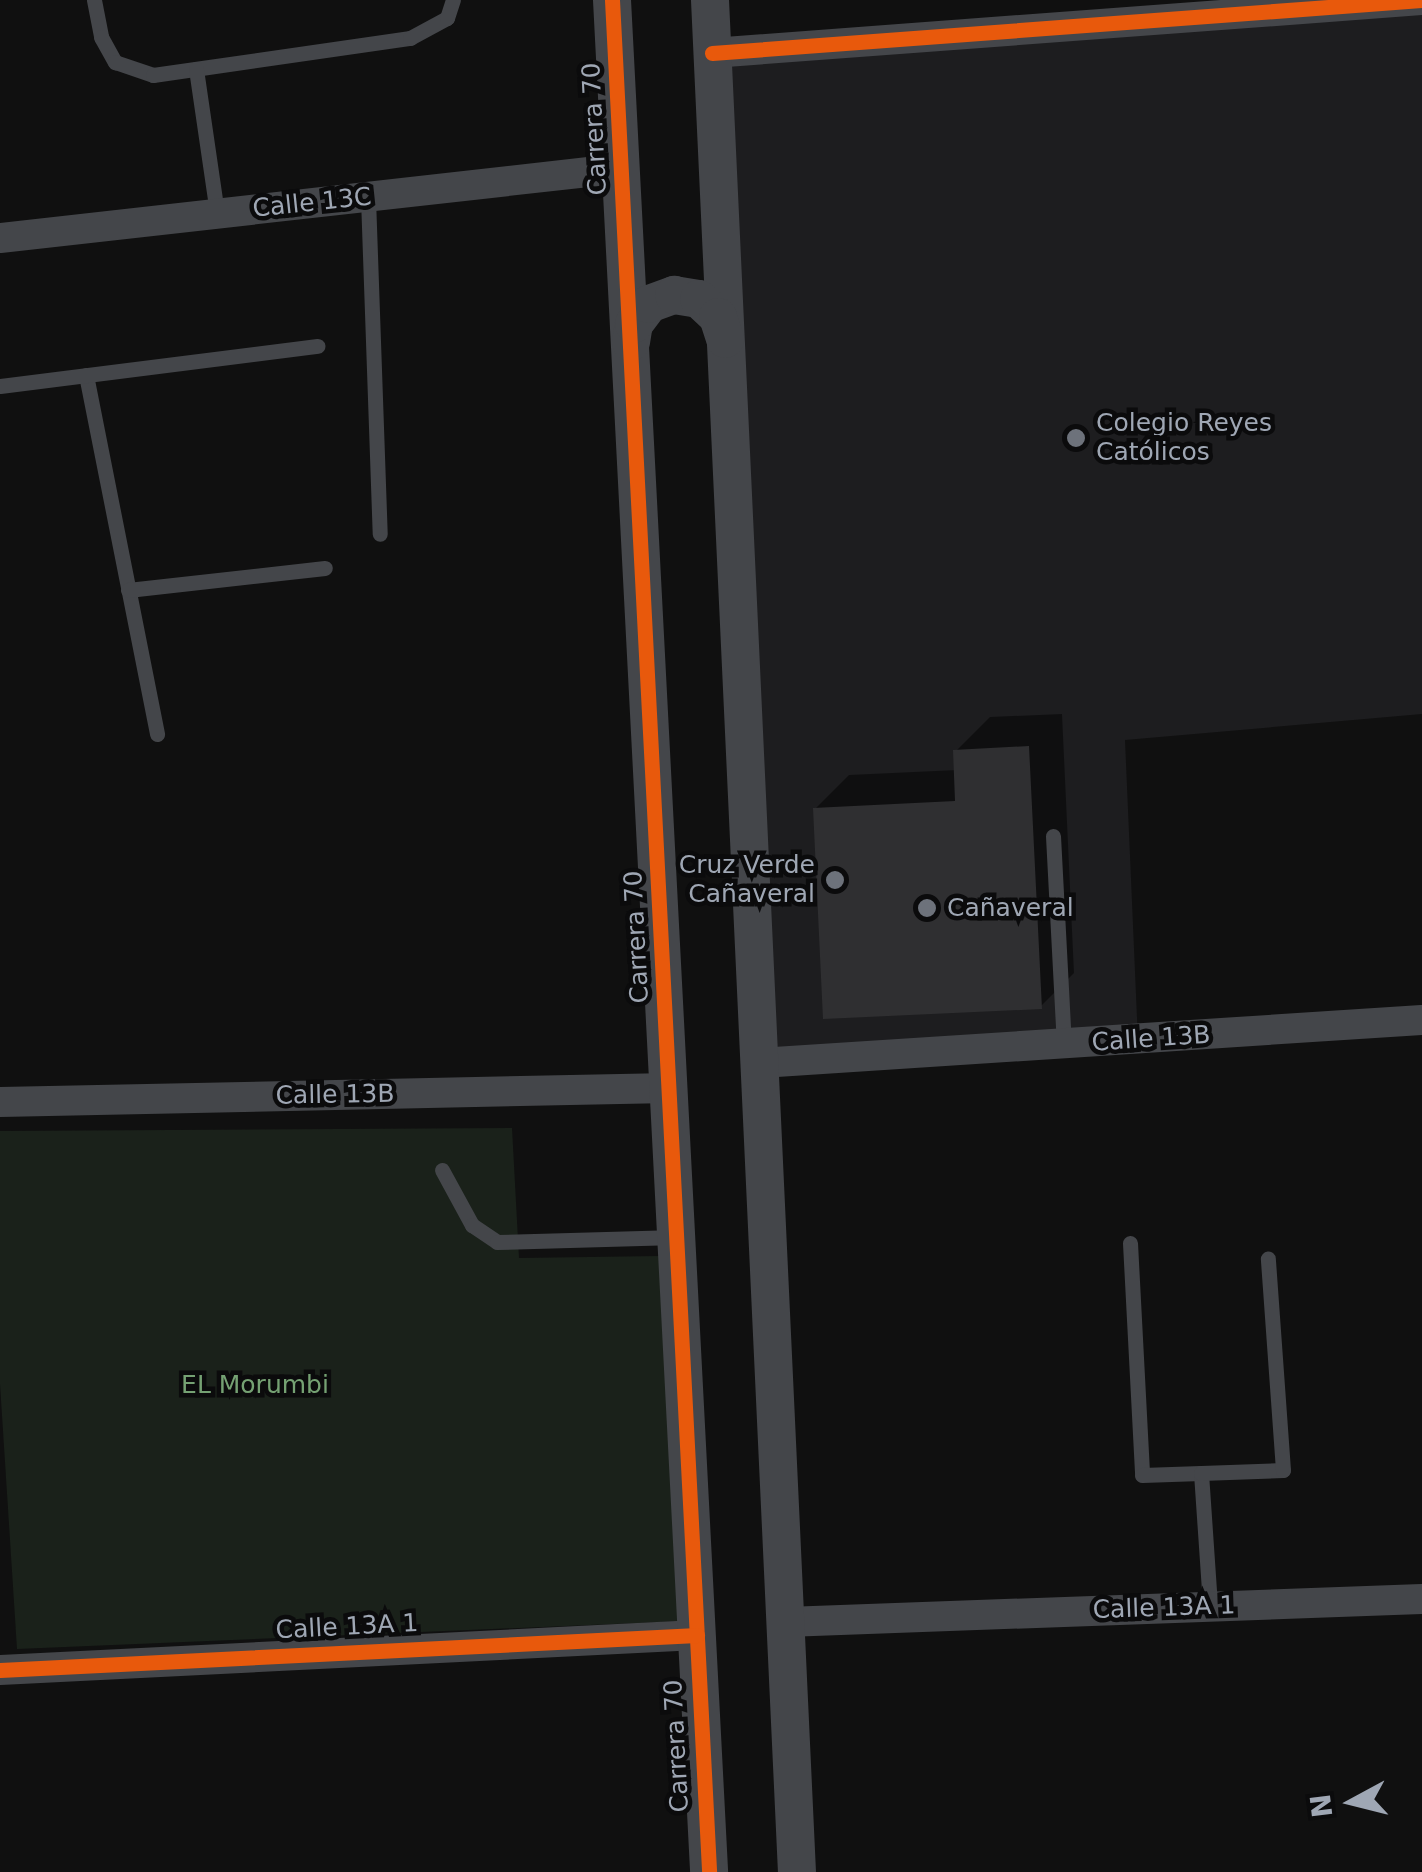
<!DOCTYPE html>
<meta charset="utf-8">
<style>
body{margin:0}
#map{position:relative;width:1422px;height:1872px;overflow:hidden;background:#101010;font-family:"DejaVu Sans",sans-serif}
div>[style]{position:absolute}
.built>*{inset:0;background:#1d1d1f}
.green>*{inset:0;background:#1a211a}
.shadow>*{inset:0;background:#0007}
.building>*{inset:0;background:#2f2f31}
.service>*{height:15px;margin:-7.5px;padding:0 7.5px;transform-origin:7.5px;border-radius:7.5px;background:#44464a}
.minor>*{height:30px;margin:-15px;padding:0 15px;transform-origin:15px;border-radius:15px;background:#44464a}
.tertiary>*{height:38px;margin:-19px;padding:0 19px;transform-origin:19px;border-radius:19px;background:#44464a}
.cycleway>*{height:15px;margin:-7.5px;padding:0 7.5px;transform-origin:7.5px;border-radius:7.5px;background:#e8590c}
.dots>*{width:28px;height:28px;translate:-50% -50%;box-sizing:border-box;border:5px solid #0b0b0c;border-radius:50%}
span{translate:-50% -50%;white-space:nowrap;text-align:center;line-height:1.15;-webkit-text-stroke:9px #0b0b0c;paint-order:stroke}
.street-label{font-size:25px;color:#9fa7b4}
.poi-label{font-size:25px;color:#9fa7b4}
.left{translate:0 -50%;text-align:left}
.right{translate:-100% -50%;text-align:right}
.park-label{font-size:25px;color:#75a173}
.north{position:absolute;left:1302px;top:1752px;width:100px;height:100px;-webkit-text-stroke:8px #0b0b0c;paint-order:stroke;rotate:263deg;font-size:28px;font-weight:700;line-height:40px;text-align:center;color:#9fa7b4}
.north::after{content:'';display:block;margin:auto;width:35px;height:45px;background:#9fa7b4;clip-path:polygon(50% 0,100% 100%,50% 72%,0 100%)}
</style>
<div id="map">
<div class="built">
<i style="clip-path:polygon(1422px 0,1422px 714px,1125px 740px,1138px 1041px,760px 1063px,712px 53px)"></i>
</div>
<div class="green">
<i style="clip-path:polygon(512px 1128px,519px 1258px,660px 1256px,684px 1621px,17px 1649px,0 1384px,0 1131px)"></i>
</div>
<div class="shadow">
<i style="clip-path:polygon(1062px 714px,1074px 973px,1040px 1007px,815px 809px,849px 775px,957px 770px,956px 751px,990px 717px)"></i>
</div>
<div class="building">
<i style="clip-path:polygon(1029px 746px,1042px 1009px,823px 1019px,813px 808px,955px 801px,953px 750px)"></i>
</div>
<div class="service">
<i style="left:94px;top:0;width:38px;rotate:79deg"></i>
<i style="left:101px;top:37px;width:29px;rotate:61deg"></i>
<i style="left:115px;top:62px;width:40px;rotate:18.9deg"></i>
<i style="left:153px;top:75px;width:260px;rotate:-8.2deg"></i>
<i style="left:410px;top:38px;width:42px;rotate:-28.4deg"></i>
<i style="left:447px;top:18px;width:19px;rotate:-72deg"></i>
<i style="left:196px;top:69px;width:146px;rotate:81.7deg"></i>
<i style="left:368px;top:198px;width:336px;rotate:88deg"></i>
<i style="left:86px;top:375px;width:366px;rotate:78.8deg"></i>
<i style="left:0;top:386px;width:320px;rotate:-7.2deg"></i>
<i style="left:128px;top:590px;width:198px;rotate:-6.4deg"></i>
<i style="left:1053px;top:836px;width:209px;rotate:87deg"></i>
<i style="left:442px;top:1170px;width:63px;rotate:61.4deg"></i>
<i style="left:472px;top:1225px;width:30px;rotate:34deg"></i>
<i style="left:497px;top:1242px;width:180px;rotate:-1.6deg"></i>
<i style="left:1130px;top:1243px;width:232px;rotate:87deg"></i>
<i style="left:1142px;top:1475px;width:59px;rotate:-1.9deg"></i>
<i style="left:1201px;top:1473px;width:133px;rotate:86.1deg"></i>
<i style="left:1201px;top:1473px;width:82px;rotate:-2.1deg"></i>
<i style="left:1283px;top:1470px;width:212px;rotate:-94.1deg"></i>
</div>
<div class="minor">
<i style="left:712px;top:53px;width:712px;rotate:-4.27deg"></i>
<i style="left:0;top:238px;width:628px;rotate:-6.4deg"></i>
<i style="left:760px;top:1063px;width:663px;rotate:-3.72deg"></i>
<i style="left:0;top:1102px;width:670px;rotate:-1.2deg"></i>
<i style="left:786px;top:1622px;width:636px;rotate:-2.07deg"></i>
<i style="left:0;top:1670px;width:698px;rotate:-2.87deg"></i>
</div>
<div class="tertiary">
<i style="left:612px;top:0;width:1875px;rotate:87.03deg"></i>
<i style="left:710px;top:0;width:1874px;rotate:87.34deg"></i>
<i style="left:631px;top:342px;width:18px;rotate:-81deg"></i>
<i style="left:634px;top:324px;width:25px;rotate:-53deg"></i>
<i style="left:649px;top:304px;width:27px;rotate:-20deg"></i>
<i style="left:674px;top:295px;width:25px;rotate:9deg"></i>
<i style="left:699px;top:299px;width:26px;rotate:43deg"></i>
<i style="left:718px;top:317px;width:23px;rotate:72deg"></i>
</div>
<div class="cycleway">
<i style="left:612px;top:0;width:1875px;rotate:87.03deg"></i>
<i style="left:712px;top:53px;width:712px;rotate:-4.27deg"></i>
<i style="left:0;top:1670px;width:698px;rotate:-2.87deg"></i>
</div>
<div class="dots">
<i style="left:1076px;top:438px;background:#6d727b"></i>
<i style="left:835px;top:880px;background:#6d727b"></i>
<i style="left:927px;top:908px;background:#6d727b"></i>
</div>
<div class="street-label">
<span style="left:595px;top:129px;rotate:-93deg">Carrera 70</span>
<span style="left:312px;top:203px;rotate:-6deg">Calle 13C</span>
<span style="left:637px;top:937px;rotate:-93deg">Carrera 70</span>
<span style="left:1151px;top:1039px;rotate:-4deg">Calle 13B</span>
<span style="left:335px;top:1095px;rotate:-1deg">Calle 13B</span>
<span style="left:1164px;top:1608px;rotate:-2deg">Calle 13A 1</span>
<span style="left:347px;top:1627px;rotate:-3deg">Calle 13A 1</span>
<span style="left:677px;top:1746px;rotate:-93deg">Carrera 70</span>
</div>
<div class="poi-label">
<span class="left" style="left:1096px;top:438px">Colegio Reyes<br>Católicos</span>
<span class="right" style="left:815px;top:880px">Cruz Verde<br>Cañaveral</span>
<span class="left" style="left:947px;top:908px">Cañaveral</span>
</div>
<div class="park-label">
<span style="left:255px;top:1385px">EL Morumbi</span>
</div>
<div class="north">N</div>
</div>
